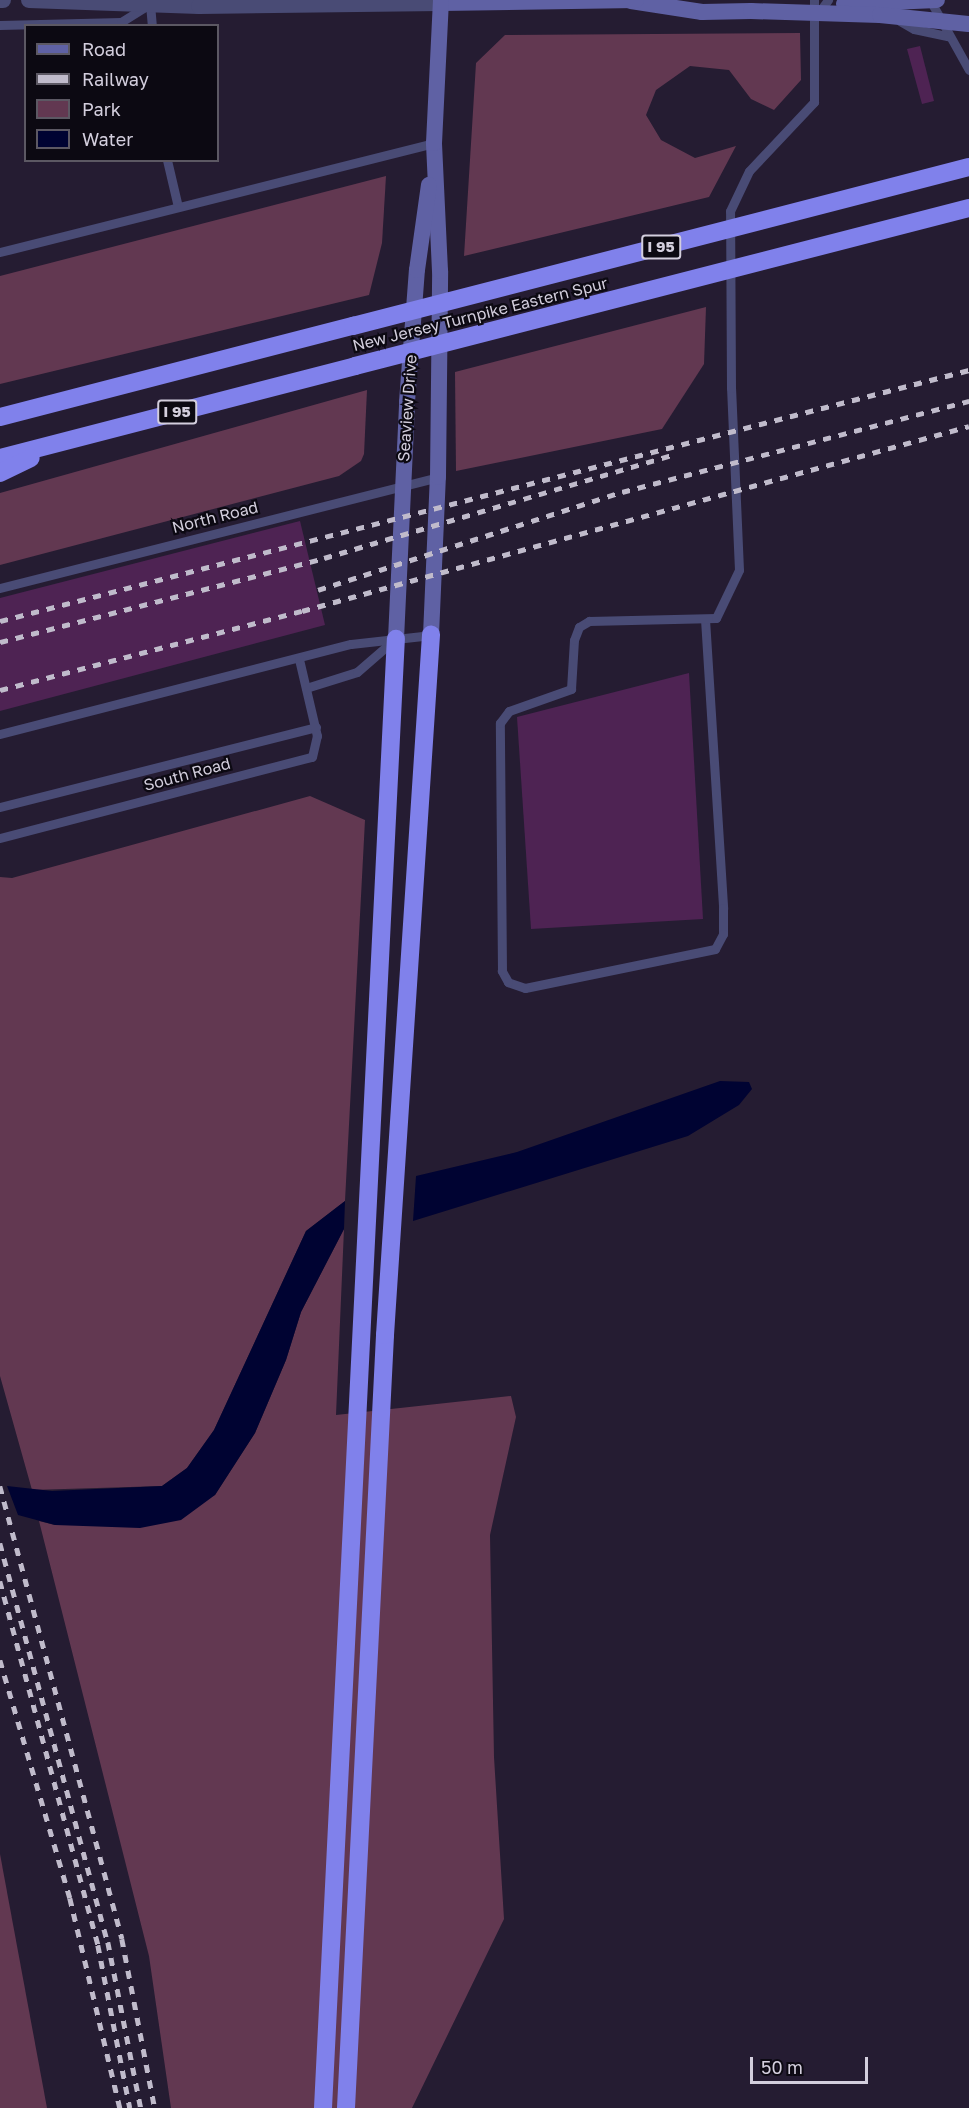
<!DOCTYPE html>
<style>
body{margin:0}
#map{position:relative;width:969px;height:2108px;overflow:hidden;background:#251c32;font-family:"Golos Text",sans-serif}
div>[style]{position:absolute}
.green>*{inset:0;background:#623851}
.water>*{inset:0;background:#000332}
.building>*{inset:0;background:#4e2353}
.service>*{height:9px;margin:-4.5px;padding:0 4.5px;transform-origin:4.5px;border-radius:4.5px;background:#494b75}
.tertiary>*{height:16px;margin:-8px;padding:0 8px;transform-origin:8px;border-radius:8px;background:#494b75}
.secondary>*{height:16px;margin:-8px;padding:0 8px;transform-origin:8px;border-radius:8px;background:#5f61a4}
.motorway>*{height:18px;margin:-9px;padding:0 9px;transform-origin:9px;border-radius:9px;background:#8081eb}
.rail>*{height:4.5px;margin-top:-2.25px;transform-origin:0;background:repeating-linear-gradient(90deg,#c0bbcb 0 8px,transparent 0 16px)}
.secondary-bridge>*{height:16px;margin:-8px;padding:0 8px;transform-origin:8px;border-radius:8px;background:#5f61a4}
.motorway-bridge>*{height:18px;margin:-9px;padding:0 9px;transform-origin:9px;border-radius:9px;background:#8081eb}
span{translate:-50% -50%;white-space:nowrap;text-align:center;line-height:1.15;-webkit-text-stroke:4.5px #0c0912;paint-order:stroke}
.shield-label span{padding:2px 4px;background:#0c0912;border:2px solid;border-radius:4px;-webkit-text-stroke-width:0}
.shield-label{font-size:15px;color:#d3cedd;font-weight:700}
.street-label{font-size:16px;color:#d3cedd}
.legend{position:absolute;left:24px;top:24px;width:195px;height:138px;box-sizing:border-box;background:#0c0912;border:2px solid #5c5863;margin:0;padding:8px 10px;list-style:none;font-size:18px;color:#d3cedd}
.legend li{display:flex;align-items:center;gap:12px;height:30px}
.legend b{width:30px;border:2px solid #5c5863}
.scale{position:absolute;left:750px;top:2057px;width:118px;height:27px;box-sizing:border-box;border:3px solid #d3cedd;border-top:0;padding-left:8px;font-size:18px;line-height:21px;white-space:nowrap;color:#d3cedd;-webkit-text-stroke:4px #0c0912;paint-order:stroke}
</style>
<div id="map">
<div class="green">
<i style="clip-path:polygon(800px 33px,801px 80px,774px 110px,751px 99px,729px 70px,690px 66px,656px 90px,646px 115px,661px 140px,695px 158px,736px 146px,709px 197px,464px 256px,476px 63px,505px 35px)"></i>
<i style="clip-path:polygon(386px 176px,382px 243px,369px 295px,0 384px,0 276px)"></i>
<i style="clip-path:polygon(706px 307px,704px 364px,662px 429px,456px 471px,455px 372px)"></i>
<i style="clip-path:polygon(367px 390px,364px 454px,361px 461px,339px 476px,0 565px,0 493px)"></i>
<i style="clip-path:polygon(310px 796px,365px 820px,345px 1201px,306px 1231px,214px 1430px,187px 1468px,162px 1486px,32px 1490px,0 1376px,0 877px,12px 878px)"></i>
<i style="clip-path:polygon(344px 1229px,336px 1415px,511px 1396px,516px 1417px,490px 1535px,494px 1757px,504px 1919px,412px 2108px,171px 2108px,149px 1956px,39px 1521px,55px 1525px,95px 1524px,215px 1495px,255px 1433px,286px 1360px,301px 1312px)"></i>
<i style="clip-path:polygon(0 1854px,47px 2108px,0 2108px)"></i>
</div>
<div class="water">
<i style="clip-path:polygon(720px 1081px,749px 1082px,752px 1089px,739px 1105px,688px 1136px,413px 1221px,416px 1176px,517px 1152px)"></i>
<i style="clip-path:polygon(345px 1201px,344px 1229px,301px 1312px,286px 1360px,255px 1433px,215px 1495px,181px 1520px,140px 1528px,55px 1525px,18px 1515px,7px 1486px,52px 1491px,162px 1486px,187px 1468px,214px 1430px,306px 1231px)"></i>
</div>
<div class="building">
<i style="clip-path:polygon(920px 46px,934px 101px,922px 104px,907px 49px)"></i>
<i style="clip-path:polygon(300px 521px,325px 625px,0 711px,0 598px)"></i>
<i style="clip-path:polygon(689px 673px,703px 919px,531px 929px,517px 717px)"></i>
</div>
<div class="service">
<i style="left:930px;top:0;width:80px;rotate:60.9deg"></i>
<i style="left:817px;top:15px;width:19px;rotate:-54deg"></i>
<i style="left:900px;top:21px;width:16px;rotate:30deg"></i>
<i style="left:914px;top:29px;width:35px;rotate:12deg"></i>
<i style="left:0;top:25px;width:121px;rotate:-1.4deg"></i>
<i style="left:121px;top:22px;width:34px;rotate:-32deg"></i>
<i style="left:150px;top:4px;width:22px;rotate:85deg"></i>
<i style="left:167px;top:160px;width:48px;rotate:76.8deg"></i>
<i style="left:0;top:252px;width:447px;rotate:-14.1deg"></i>
<i style="left:0;top:588px;width:452px;rotate:-14.2deg"></i>
<i style="left:705px;top:619px;width:290px;rotate:86.4deg"></i>
<i style="left:723px;top:908px;width:26px;rotate:90deg"></i>
<i style="left:723px;top:934px;width:17px;rotate:118deg"></i>
<i style="left:715px;top:949px;width:194px;rotate:168.4deg"></i>
<i style="left:525px;top:988px;width:18px;rotate:-161deg"></i>
<i style="left:508px;top:982px;width:13px;rotate:-119deg"></i>
<i style="left:502px;top:971px;width:248px;rotate:-90.5deg"></i>
<i style="left:500px;top:723px;width:15px;rotate:-53deg"></i>
<i style="left:509px;top:711px;width:66px;rotate:-19.5deg"></i>
<i style="left:571px;top:689px;width:49px;rotate:-86.5deg"></i>
<i style="left:574px;top:640px;width:14px;rotate:-69deg"></i>
<i style="left:579px;top:627px;width:12px;rotate:-31deg"></i>
<i style="left:589px;top:621px;width:127px;rotate:-1.4deg"></i>
<i style="left:716px;top:618px;width:53px;rotate:-64.4deg"></i>
<i style="left:739px;top:570px;width:182px;rotate:-92.5deg"></i>
<i style="left:731px;top:388px;width:177px;rotate:-90.3deg"></i>
<i style="left:730px;top:211px;width:44px;rotate:-64.6deg"></i>
<i style="left:749px;top:171px;width:95px;rotate:-46.7deg"></i>
<i style="left:814px;top:102px;width:102px;rotate:-90deg"></i>
<i style="left:306px;top:688px;width:53px;rotate:-17.4deg"></i>
<i style="left:357px;top:672px;width:49px;rotate:-40.9deg"></i>
<i style="left:0;top:734px;width:362px;rotate:-14.4deg"></i>
<i style="left:351px;top:644px;width:81px;rotate:-6.4deg"></i>
<i style="left:0;top:807px;width:326px;rotate:-14.2deg"></i>
<i style="left:0;top:838px;width:322px;rotate:-14.6deg"></i>
<i style="left:312px;top:757px;width:22px;rotate:-77deg"></i>
<i style="left:317px;top:736px;width:79px;rotate:-103.2deg"></i>
</div>
<div class="tertiary">
<i style="left:0;top:0;width:3px"></i>
<i style="left:29px;top:0;width:170px;rotate:2deg"></i>
<i style="left:199px;top:6px;width:242px;rotate:-0.7deg"></i>
</div>
<div class="secondary">
<i style="left:631px;top:1px;width:72px;rotate:8.8deg"></i>
<i style="left:702px;top:12px;width:49px;rotate:-1.2deg"></i>
<i style="left:441px;top:3px;width:195px;rotate:-0.9deg"></i>
<i style="left:431px;top:635px;width:158px;rotate:-87.5deg"></i>
<i style="left:438px;top:477px;width:206px;rotate:-89.4deg"></i>
<i style="left:440px;top:271px;width:128px;rotate:-92.7deg"></i>
<i style="left:434px;top:143px;width:143px;rotate:-87.2deg"></i>
<i style="left:396px;top:639px;width:237px;rotate:-87.3deg"></i>
<i style="left:407px;top:402px;width:132px;rotate:-85.7deg"></i>
<i style="left:417px;top:270px;width:86px;rotate:-82deg"></i>
</div>
<div class="motorway">
<i style="left:0;top:417px;width:365px;rotate:-14.5deg"></i>
<i style="left:0;top:458px;width:367px;rotate:-14.5deg"></i>
<i style="left:0;top:473px;width:34px;rotate:-26deg"></i>
<i style="left:323px;top:2108px;width:1471px;rotate:-87.16deg"></i>
<i style="left:346px;top:2108px;width:774px;rotate:-87.11deg"></i>
<i style="left:385px;top:1335px;width:702px;rotate:-86.24deg"></i>
</div>
<div class="rail">
<i style="left:318px;top:590px;width:319px;rotate:-17.9deg"></i>
<i style="left:622px;top:492px;width:359px;rotate:-14.7deg"></i>
<i style="left:0;top:621px;width:1001px;rotate:-14.52deg"></i>
<i style="left:0;top:642px;width:335px;rotate:-14.5deg"></i>
<i style="left:324px;top:558px;width:365px;rotate:-16.5deg"></i>
<i style="left:0;top:690px;width:312px;rotate:-14.7deg"></i>
<i style="left:302px;top:611px;width:692px;rotate:-15.5deg"></i>
<i style="left:0;top:1486px;width:469px;rotate:74.9deg"></i>
<i style="left:122px;top:1939px;width:172px;rotate:79deg"></i>
<i style="left:0;top:1543px;width:413px;rotate:74.9deg"></i>
<i style="left:108px;top:1942px;width:169px;rotate:78.8deg"></i>
<i style="left:0;top:1581px;width:377px;rotate:74.9deg"></i>
<i style="left:98px;top:1945px;width:166px;rotate:78.9deg"></i>
<i style="left:0;top:1660px;width:248px;rotate:73.6deg"></i>
<i style="left:70px;top:1898px;width:216px;rotate:76.6deg"></i>
</div>
<div class="secondary-bridge">
<i style="left:844px;top:4px;width:93px;rotate:-2.5deg"></i>
<i style="left:751px;top:11px;width:129px;rotate:1.8deg"></i>
<i style="left:880px;top:15px;width:89px;rotate:5.8deg"></i>
</div>
<div class="motorway-bridge">
<i style="left:353px;top:326px;width:636px;rotate:-14.47deg"></i>
<i style="left:355px;top:366px;width:634px;rotate:-14.43deg"></i>
</div>
<div class="shield-label">
<span style="left:661px;top:247px">I 95</span>
<span style="left:177px;top:412px">I 95</span>
</div>
<div class="street-label">
<span style="left:480px;top:314px;rotate:-14deg">New Jersey Turnpike Eastern Spur</span>
<span style="left:407px;top:408px;rotate:-86deg">Seaview Drive</span>
<span style="left:215px;top:517px;rotate:-14deg">North Road</span>
<span style="left:187px;top:774px;rotate:-15deg">South Road</span>
</div>
<ul class="legend">
<li><b style="height:8px;background:#5f61a4"></b>Road</li>
<li><b style="height:8px;background:#c0bbcb"></b>Railway</li>
<li><b style="height:16px;background:#623851"></b>Park</li>
<li><b style="height:16px;background:#000332"></b>Water</li>
</ul>
<div class="scale">50 m</div>
</div>
